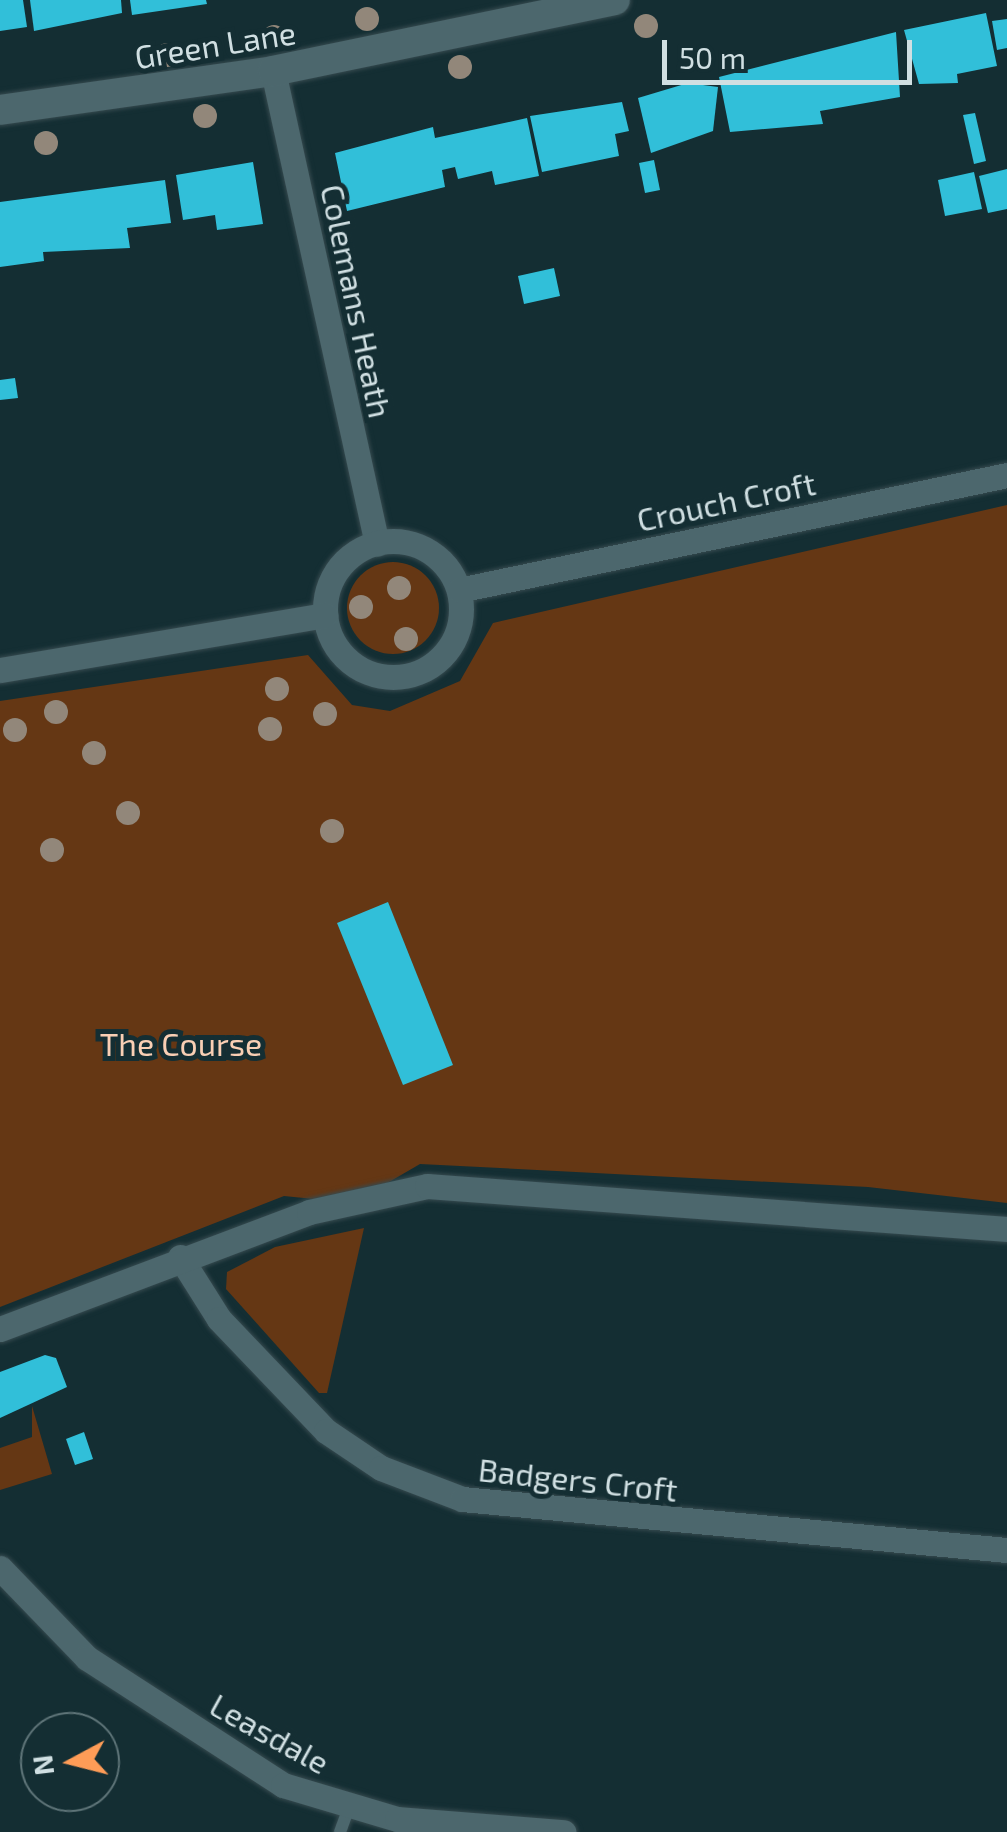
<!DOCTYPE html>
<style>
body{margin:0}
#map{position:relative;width:1007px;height:1832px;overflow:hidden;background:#142e33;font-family:"Exo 2",sans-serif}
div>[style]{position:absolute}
.green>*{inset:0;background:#653714}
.round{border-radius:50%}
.building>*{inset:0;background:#31bfd9}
.roads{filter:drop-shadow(0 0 2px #364a4f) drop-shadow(0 0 2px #364a4f)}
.lane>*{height:12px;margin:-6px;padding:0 6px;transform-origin:6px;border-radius:6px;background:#4c676d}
.street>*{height:25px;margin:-12.5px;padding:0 12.5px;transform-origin:12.5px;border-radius:12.5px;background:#4c676d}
.street>.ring{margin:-12.5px;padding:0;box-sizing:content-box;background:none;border:25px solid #4c676d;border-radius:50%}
.secondary>*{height:30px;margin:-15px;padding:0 15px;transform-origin:15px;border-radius:15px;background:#4c676d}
.trees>*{width:24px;height:24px;margin:-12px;border-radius:50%;background:#92877a}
span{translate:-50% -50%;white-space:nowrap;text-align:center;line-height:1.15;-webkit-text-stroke:10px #142e33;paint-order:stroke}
.street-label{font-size:32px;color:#d0dfe2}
.park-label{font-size:32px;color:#f9cfb4}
.north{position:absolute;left:20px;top:1712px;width:100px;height:100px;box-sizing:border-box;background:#142e33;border:2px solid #5f7579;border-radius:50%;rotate:263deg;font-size:28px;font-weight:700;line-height:40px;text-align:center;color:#d0dfe2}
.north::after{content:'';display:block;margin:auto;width:35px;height:45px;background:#fe9c57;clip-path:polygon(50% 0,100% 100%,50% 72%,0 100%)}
.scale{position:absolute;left:662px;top:40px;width:250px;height:45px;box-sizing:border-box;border:5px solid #d0dfe2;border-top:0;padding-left:12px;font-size:30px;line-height:35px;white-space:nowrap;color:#d0dfe2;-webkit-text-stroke:8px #142e33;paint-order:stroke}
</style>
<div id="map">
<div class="green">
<i style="clip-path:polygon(1007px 505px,1007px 1203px,868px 1187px,420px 1164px,353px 1203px,284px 1196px,0 1307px,0 701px,308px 655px,352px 705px,390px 711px,460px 681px,493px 623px)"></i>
<i class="round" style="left:347px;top:562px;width:92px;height:92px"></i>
<i style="clip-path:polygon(364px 1228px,327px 1393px,319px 1393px,226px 1289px,227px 1272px,275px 1247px)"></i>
<i style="clip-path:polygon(32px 1406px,52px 1474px,0 1490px,0 1448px,32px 1437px)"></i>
</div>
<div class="building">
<i style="clip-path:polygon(0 0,23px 0,27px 27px,0 31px)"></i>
<i style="clip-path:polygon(30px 0,121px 0,122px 13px,34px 31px)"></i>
<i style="clip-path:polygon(130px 0,206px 0,207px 4px,132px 15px)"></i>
<i style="clip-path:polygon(986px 13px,997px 66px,957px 74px,958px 83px,919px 84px,904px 30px)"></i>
<i style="clip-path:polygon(1007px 19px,1007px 48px,997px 50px,992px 21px)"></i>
<i style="clip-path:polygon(896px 32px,900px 97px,820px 111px,823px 124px,730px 132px,719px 77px)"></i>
<i style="clip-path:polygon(688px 83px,718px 87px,713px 131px,651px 153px,638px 98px)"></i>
<i style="clip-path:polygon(622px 102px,629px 131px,615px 134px,619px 156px,542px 172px,530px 116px)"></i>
<i style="clip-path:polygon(975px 113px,986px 161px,974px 164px,963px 115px)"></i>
<i style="clip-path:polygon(527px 118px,539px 176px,495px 185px,492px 171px,458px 179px,455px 167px,442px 170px,445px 187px,347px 211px,335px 153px,433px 127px,435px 138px)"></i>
<i style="clip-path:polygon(654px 160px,660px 190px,645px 193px,639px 163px)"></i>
<i style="clip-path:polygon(253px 162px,263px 224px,217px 230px,215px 215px,183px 220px,176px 175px)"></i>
<i style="clip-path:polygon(1007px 169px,1007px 209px,988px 213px,979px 176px)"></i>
<i style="clip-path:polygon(974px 172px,982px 209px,945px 216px,938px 180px)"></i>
<i style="clip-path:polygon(165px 180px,171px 223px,127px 228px,130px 248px,43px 252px,44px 261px,0 267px,0 202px)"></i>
<i style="clip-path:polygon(554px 268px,560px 296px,524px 304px,518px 276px)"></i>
<i style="clip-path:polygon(15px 378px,18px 398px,0 400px,0 380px)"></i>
<i style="clip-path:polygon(388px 902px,453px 1065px,403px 1085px,337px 923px)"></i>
<i style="clip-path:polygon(45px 1355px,56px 1358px,67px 1387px,0 1418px,0 1372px)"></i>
<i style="clip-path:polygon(84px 1432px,93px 1459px,75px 1465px,66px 1439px)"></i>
</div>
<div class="roads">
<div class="lane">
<i style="left:340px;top:1832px;width:23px;rotate:-70deg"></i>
</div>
<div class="street">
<i style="left:273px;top:71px;width:484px;rotate:77.6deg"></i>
<i class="ring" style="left:325px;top:541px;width:111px;height:111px"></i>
<i style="left:459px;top:590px;width:560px;rotate:-11.85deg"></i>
<i style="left:0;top:670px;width:330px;rotate:-9.6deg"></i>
<i style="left:180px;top:1257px;width:73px;rotate:57.8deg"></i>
<i style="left:219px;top:1319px;width:155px;rotate:46.3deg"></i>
<i style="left:326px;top:1431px;width:66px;rotate:33.9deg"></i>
<i style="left:381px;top:1468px;width:87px;rotate:20.9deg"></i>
<i style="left:462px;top:1499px;width:547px;rotate:5.35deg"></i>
<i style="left:0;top:1329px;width:330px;rotate:-20.7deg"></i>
<i style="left:309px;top:1212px;width:121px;rotate:-12.4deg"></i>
<i style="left:427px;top:1186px;width:582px;rotate:4.24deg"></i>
<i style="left:0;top:1568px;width:125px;rotate:46deg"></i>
<i style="left:87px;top:1658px;width:234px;rotate:32.9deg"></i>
<i style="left:283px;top:1785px;width:119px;rotate:16.6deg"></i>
<i style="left:397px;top:1819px;width:167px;rotate:4.5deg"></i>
</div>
<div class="secondary">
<i style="left:0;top:110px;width:276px;rotate:-8.1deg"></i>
<i style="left:273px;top:71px;width:349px;rotate:-11.7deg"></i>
</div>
</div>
<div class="trees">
<i style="left:367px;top:19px"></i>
<i style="left:646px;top:26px"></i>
<i style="left:274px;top:37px"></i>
<i style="left:167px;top:55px"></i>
<i style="left:460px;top:67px"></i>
<i style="left:205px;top:116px"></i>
<i style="left:46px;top:143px"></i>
<i style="left:399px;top:588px"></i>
<i style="left:361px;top:607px"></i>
<i style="left:406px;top:639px"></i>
<i style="left:277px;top:689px"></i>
<i style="left:56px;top:712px"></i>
<i style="left:325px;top:714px"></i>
<i style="left:270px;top:729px"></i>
<i style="left:15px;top:730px"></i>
<i style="left:94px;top:753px"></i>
<i style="left:128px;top:813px"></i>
<i style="left:332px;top:831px"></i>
<i style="left:52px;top:850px"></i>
</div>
<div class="street-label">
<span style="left:215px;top:44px;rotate:-9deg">Green Lane</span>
<span style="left:357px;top:301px;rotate:78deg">Colemans Heath</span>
<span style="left:726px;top:501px;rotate:-12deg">Crouch Croft</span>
<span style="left:578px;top:1479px;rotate:6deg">Badgers Croft</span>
<span style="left:270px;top:1733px;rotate:29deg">Leasdale</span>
</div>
<div class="park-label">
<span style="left:181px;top:1043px">The Course</span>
</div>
<div class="north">N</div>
<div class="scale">50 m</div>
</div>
